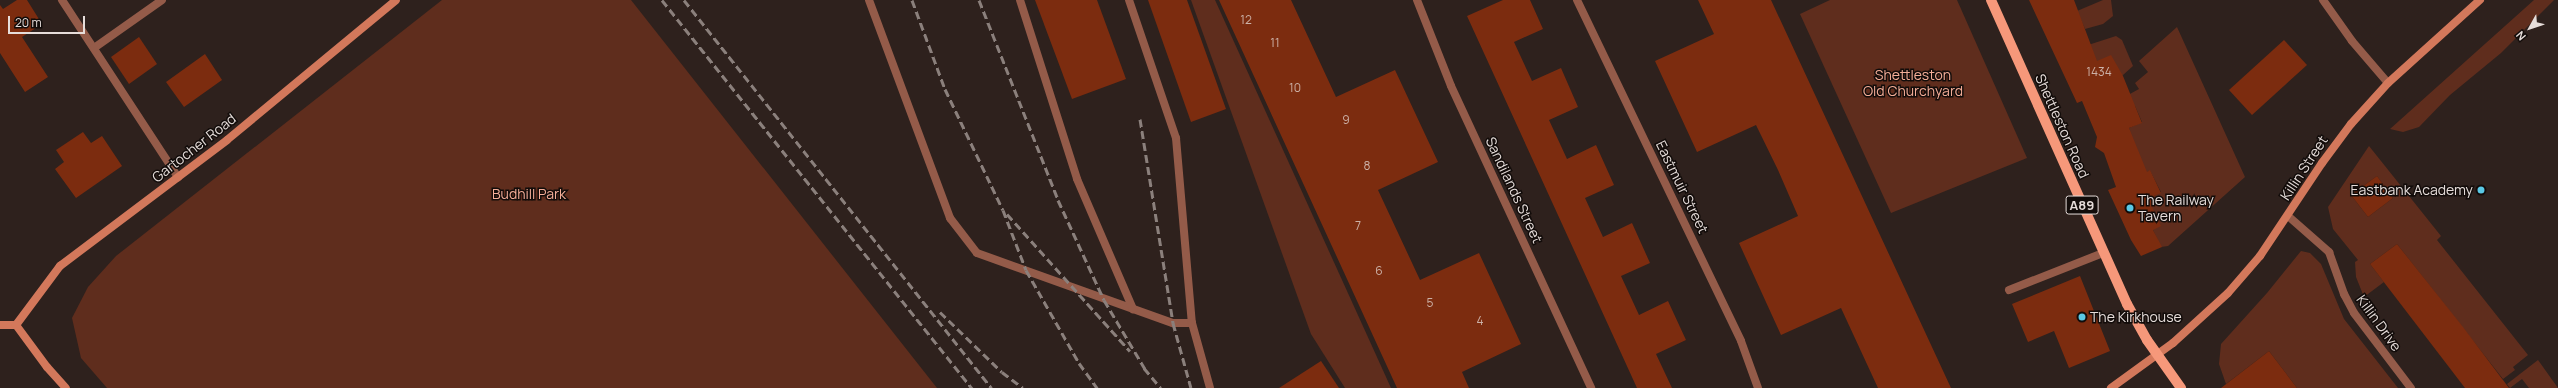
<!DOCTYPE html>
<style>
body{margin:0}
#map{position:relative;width:2558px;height:388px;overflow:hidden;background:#2e211d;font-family:Manrope,sans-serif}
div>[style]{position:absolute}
.green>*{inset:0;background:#5f2d1d}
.building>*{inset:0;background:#7c2c0f}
.lane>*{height:8px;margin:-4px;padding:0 4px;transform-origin:4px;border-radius:4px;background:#945b49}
.street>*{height:8px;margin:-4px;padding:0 4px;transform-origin:4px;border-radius:4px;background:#945b49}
.secondary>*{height:8px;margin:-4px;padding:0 4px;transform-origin:4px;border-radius:4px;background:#d3785b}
.primary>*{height:10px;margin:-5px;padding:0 5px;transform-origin:5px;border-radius:5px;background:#f6987a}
.rail>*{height:3px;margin-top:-1.5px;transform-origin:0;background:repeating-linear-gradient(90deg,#8b807c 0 8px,transparent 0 12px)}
.dots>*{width:11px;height:11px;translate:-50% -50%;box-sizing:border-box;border:2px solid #120c0a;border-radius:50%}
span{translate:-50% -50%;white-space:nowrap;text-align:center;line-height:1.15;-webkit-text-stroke:3px #120c0a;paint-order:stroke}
.number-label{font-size:12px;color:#ccb1a7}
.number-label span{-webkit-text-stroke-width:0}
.shield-label span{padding:1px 3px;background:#120c0a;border:1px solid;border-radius:3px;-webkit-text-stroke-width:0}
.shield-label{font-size:13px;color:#e6ddda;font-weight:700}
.park-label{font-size:14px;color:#f5ae98}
.street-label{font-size:14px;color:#e6ddda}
.poi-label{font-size:14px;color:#e6ddda}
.right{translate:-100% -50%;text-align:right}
.left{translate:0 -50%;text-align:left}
.north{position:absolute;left:2510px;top:8px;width:40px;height:40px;-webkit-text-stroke:3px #120c0a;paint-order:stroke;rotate:230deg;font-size:11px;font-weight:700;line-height:16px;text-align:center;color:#e6ddda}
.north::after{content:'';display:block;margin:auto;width:14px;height:18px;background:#e6ddda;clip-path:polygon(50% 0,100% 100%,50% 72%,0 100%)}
.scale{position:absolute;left:8px;top:16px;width:77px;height:18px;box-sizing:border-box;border:2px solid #e6ddda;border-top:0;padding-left:5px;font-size:12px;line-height:14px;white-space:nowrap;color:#e6ddda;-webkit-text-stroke:3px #120c0a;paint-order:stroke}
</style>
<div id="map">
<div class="green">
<i style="clip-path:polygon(442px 0,631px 0,937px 388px,107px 388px,81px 358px,72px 318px,88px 287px,116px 256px)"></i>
<i style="clip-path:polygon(1191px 0,1215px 0,1391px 388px,1345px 388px,1311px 334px)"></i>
<i style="clip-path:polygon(1830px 0,1957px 0,2027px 158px,1891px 213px,1800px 14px)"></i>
<i style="clip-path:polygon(2103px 0,2111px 0,2113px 16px,2103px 24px,2085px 29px,2077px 11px)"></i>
<i style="clip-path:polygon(2534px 0,2554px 0,2501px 53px,2450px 95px,2419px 127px,2403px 132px,2390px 129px)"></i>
<i style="clip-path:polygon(2177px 27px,2245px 177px,2168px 246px,2161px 247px,2153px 230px,2152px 207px,2158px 204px,2154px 196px,2161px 192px,2150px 171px,2138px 176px,2129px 128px,2142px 122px,2135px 106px,2117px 101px,2139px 89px,2135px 83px,2148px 72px,2139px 61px)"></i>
<i style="clip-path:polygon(2116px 36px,2122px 40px,2133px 66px,2113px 84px,2091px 64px,2085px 46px)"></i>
<i style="clip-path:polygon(evenodd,2369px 146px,2441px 236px,2437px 240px,2528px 355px,2513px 367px,2515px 370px,2503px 379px,2397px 244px,2370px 264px,2384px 282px,2364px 297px,2356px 277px,2355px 262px,2358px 260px,2333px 229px,2328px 207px,2369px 146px,2377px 176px,2393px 198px,2368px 217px,2351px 195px,2377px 176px)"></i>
<i style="clip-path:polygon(2301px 251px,2310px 253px,2321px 264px,2344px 319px,2398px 388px,2297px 388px,2269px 351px,2226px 384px,2219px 364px,2221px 344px,2267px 293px)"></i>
<i style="clip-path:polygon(2538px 360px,2558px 388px,2529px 388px,2522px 379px,2510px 388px,2507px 384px)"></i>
</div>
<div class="building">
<i style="clip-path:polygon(17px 0,27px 0,42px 24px,22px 37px,48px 77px,25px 92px,0 53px,0 5px,3px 9px)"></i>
<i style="clip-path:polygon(1035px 0,1097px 0,1126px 79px,1072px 99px)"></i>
<i style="clip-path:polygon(1148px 0,1187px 0,1226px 109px,1191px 122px)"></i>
<i style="clip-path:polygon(1219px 0,1291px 0,1336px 97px,1395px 70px,1438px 162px,1378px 190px,1420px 280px,1479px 253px,1521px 344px,1462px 372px,1469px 388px,1397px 388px)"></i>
<i style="clip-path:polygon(1503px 0,1530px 0,1543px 29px,1514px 42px,1532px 81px,1561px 68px,1578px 107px,1549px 120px,1567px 159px,1596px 145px,1614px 185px,1585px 198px,1603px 237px,1632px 223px,1650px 263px,1621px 276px,1639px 315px,1668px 301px,1686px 340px,1656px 354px,1672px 388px,1637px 388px,1467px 16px)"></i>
<i style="clip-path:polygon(1698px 0,1771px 0,1951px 388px,1878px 388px,1841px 308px,1781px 335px,1739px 243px,1798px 216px,1778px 170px,1756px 125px,1697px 152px,1655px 61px,1714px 34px)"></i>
<i style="clip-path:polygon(2029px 0,2074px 0,2097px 61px,2111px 55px,2123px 76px,2142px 123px,2129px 128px,2147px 172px,2150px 170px,2161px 193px,2154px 196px,2158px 205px,2152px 207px,2161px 226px,2153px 230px,2162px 247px,2141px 256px,2131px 240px,2108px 190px,2116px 187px,2104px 153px,2095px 147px,2097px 137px,2082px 101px,2077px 103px)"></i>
<i style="clip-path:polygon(139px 37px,157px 64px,129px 84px,111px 57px)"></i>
<i style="clip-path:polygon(2284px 40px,2307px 65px,2252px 115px,2229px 90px)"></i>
<i style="clip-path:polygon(205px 54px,222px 80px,184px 107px,166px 82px)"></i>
<i style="clip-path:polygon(83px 132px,91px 143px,102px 136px,122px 166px,76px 198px,55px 169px,64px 162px,56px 150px)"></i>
<i style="clip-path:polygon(2377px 176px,2393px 198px,2368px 217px,2351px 195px)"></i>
<i style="clip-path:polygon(2397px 244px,2463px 327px,2509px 388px,2465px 388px,2370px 264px)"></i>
<i style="clip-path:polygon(2080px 276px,2110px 351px,2069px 368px,2054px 331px,2028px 342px,2012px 304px)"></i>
<i style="clip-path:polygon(2269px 351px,2297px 388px,2221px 388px)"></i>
<i style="clip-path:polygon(1321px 361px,1339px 388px,1279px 388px)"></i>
</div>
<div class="lane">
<i style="left:62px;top:0;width:212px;rotate:56.8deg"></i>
<i style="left:869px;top:0;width:233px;rotate:69.6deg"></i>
<i style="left:950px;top:218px;width:44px;rotate:52.4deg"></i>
<i style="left:977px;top:253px;width:208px;rotate:19.7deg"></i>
<i style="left:1173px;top:323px;width:19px"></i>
<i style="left:1020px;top:0;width:188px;rotate:72.3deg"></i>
<i style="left:1077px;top:179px;width:142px;rotate:66.7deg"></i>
<i style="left:1129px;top:0;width:146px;rotate:71.2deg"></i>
<i style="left:1176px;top:138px;width:186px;rotate:85.1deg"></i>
<i style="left:1192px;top:323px;width:67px;rotate:74.5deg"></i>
<i style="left:94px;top:48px;width:83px;rotate:-35.2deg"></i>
<i style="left:2009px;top:290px;width:101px;rotate:-21.5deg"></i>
</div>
<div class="street">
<i style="left:1417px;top:0;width:92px;rotate:68.4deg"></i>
<i style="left:1451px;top:86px;width:333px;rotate:65.1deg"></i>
<i style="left:1577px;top:0;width:378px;rotate:64.3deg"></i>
<i style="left:1741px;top:341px;width:50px;rotate:70.1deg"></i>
<i style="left:2323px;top:0;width:50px;rotate:54.7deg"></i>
<i style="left:2352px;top:41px;width:55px;rotate:49.4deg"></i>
<i style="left:2288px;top:216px;width:55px;rotate:41.3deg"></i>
<i style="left:2329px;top:252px;width:45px;rotate:70.3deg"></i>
<i style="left:2344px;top:294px;width:21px;rotate:62deg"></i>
<i style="left:2354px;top:313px;width:94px;rotate:52.8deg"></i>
</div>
<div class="secondary">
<i style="left:0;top:325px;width:16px"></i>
<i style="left:16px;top:325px;width:74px;rotate:-53.3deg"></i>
<i style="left:60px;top:266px;width:209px;rotate:-37deg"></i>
<i style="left:227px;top:140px;width:219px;rotate:-39.6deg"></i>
<i style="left:16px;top:325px;width:52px;rotate:53.6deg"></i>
<i style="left:47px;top:367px;width:28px;rotate:48deg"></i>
<i style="left:2111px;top:388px;width:77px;rotate:-36deg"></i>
<i style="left:2173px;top:343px;width:74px;rotate:-42.3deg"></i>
<i style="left:2228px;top:293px;width:49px;rotate:-49.1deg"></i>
<i style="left:2260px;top:256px;width:112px;rotate:-56.3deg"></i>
<i style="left:2322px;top:163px;width:49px;rotate:-53.4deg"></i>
<i style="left:2351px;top:124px;width:55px;rotate:-47.9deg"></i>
<i style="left:2388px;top:83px;width:124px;rotate:-42.1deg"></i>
</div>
<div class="primary">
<i style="left:1991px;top:0;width:333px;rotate:65.9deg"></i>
<i style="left:2127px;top:304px;width:41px;rotate:60.9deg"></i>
<i style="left:2147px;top:340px;width:59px;rotate:54.7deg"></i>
</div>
<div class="rail">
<i style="left:662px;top:0;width:497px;rotate:51.4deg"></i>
<i style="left:684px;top:0;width:495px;rotate:51.6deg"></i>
<i style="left:912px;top:0;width:95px;rotate:69.7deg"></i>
<i style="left:945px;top:89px;width:134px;rotate:64.4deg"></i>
<i style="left:1003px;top:210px;width:64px;rotate:69deg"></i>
<i style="left:1026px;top:270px;width:107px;rotate:60.3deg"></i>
<i style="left:1079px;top:363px;width:31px;rotate:54deg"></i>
<i style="left:979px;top:0;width:215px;rotate:68.4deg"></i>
<i style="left:1058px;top:200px;width:110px;rotate:65.3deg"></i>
<i style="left:1104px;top:300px;width:84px;rotate:59.2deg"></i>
<i style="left:1140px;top:119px;width:207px;rotate:80.8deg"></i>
<i style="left:1173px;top:323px;width:67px;rotate:74.5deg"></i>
<i style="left:1007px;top:214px;width:184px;rotate:48.1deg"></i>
<i style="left:940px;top:312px;width:86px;rotate:44.1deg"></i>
<i style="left:1002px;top:372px;width:26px;rotate:37deg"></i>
<i style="left:1144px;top:368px;width:26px;rotate:50deg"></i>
</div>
<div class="dots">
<i style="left:2481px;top:190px;background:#5ac8e5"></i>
<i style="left:2130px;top:208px;background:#5ac8e5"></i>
<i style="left:2082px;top:317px;background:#5ac8e5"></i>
</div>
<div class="number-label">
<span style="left:1246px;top:20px">12</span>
<span style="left:1275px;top:43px">11</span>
<span style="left:2099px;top:72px">1434</span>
<span style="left:1295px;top:88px">10</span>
<span style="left:1346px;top:120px">9</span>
<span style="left:1367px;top:166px">8</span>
<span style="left:1358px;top:226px">7</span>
<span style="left:1379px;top:271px">6</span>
<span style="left:1430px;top:303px">5</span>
<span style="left:1480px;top:321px">4</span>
</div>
<div class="shield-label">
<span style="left:2082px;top:205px">A89</span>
</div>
<div class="park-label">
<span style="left:1913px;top:83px">Shettleston<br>Old Churchyard</span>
<span style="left:529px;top:194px">Budhill Park</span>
</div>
<div class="street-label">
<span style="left:2062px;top:126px;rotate:66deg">Shettleston Road</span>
<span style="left:194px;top:148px;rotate:-38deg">Gartocher Road</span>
<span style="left:2304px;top:168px;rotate:-57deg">Killin Street</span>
<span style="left:1682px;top:187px;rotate:64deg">Eastmuir Street</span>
<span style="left:1514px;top:190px;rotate:65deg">Sandilands Street</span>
<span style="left:2379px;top:323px;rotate:54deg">Killin Drive</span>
</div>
<div class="poi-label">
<span class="right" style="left:2473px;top:190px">Eastbank Academy</span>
<span class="left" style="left:2138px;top:208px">The Railway<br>Tavern</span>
<span class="left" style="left:2090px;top:317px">The Kirkhouse</span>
</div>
<div class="north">N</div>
<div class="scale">20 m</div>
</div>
